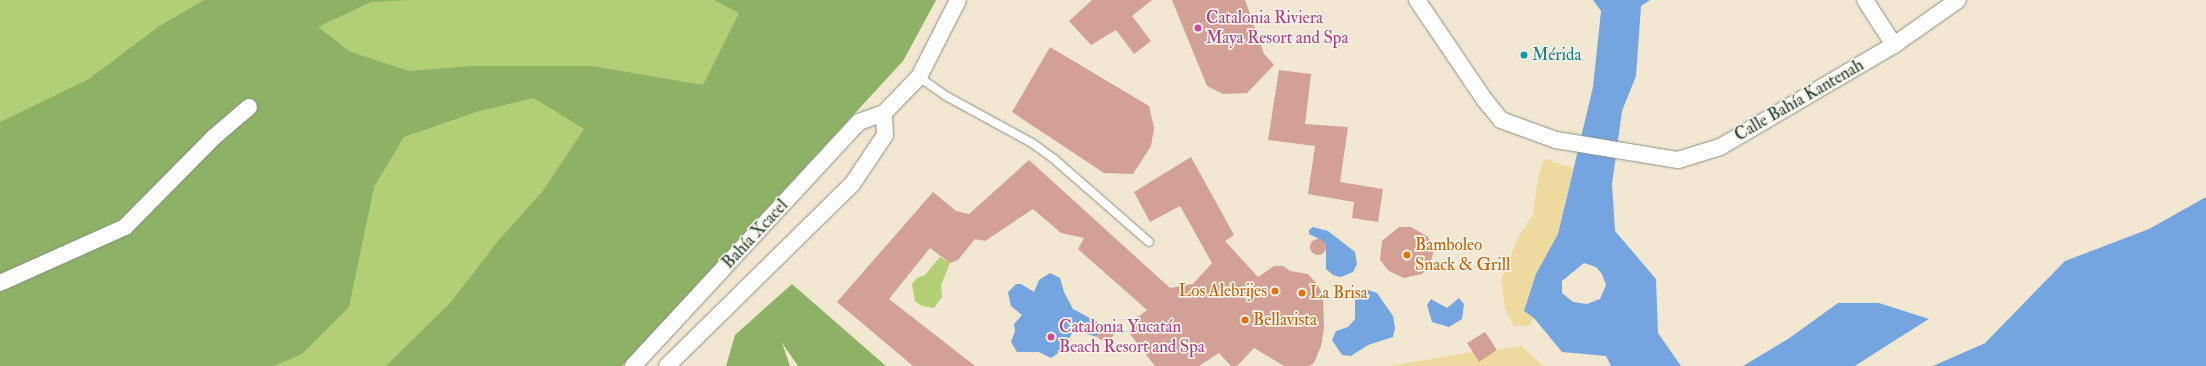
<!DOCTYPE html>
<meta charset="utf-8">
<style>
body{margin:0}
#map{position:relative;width:2206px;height:366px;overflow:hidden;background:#f2e8d1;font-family:"IM FELL Double Pica",serif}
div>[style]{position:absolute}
.green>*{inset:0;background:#b2cf75}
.forest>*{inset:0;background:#8db266}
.sand>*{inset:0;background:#eeda9e}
.water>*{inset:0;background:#75a5e0}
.pier>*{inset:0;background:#f2e8d1}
.building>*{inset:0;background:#d3a095}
.round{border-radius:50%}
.roads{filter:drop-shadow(0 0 1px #889282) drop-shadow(0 0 1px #889282)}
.service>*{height:8px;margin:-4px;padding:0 4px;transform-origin:4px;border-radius:4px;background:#fff}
.minor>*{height:16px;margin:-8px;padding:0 8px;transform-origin:8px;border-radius:8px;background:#fff}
.dots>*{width:11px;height:11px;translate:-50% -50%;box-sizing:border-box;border:2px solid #f7f3e8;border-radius:50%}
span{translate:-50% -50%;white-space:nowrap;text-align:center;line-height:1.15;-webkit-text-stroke:3.5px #f7f3e8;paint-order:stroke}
.hotel-label{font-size:17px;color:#b23c85}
.left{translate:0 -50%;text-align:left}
.culture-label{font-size:17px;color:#0d838f}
.street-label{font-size:17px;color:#1f3d34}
.food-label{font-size:17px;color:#c56008}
.right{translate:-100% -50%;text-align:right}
</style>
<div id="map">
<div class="green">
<i style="clip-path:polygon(0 0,936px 0,903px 61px,439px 366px,129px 366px,0 159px)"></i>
<i style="clip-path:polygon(940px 257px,950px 263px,941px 285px,942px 297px,934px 308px,922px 306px,915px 301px,912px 284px,917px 278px,925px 275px)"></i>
</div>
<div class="forest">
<i style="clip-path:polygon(204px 0,409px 0,371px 2px,318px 27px,351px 52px,409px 71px,473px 66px,592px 66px,703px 85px,739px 13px,714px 0,936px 0,903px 61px,622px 366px,386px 366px,451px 302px,498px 241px,542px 192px,584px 129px,534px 98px,476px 112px,404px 137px,374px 187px,349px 307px,302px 354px,274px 366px,0 366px,0 122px,89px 79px,158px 27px)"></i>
<i style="clip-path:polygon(792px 284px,886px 366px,798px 366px,782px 343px,790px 366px,726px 366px,735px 335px)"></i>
</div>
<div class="sand">
<i style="clip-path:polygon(1544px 159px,1573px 168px,1558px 234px,1536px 274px,1524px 311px,1534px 318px,1528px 326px,1514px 326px,1505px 309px,1501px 281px,1517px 240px,1533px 214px,1538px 177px)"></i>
<i style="clip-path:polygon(1521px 346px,1544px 366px,1389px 366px,1472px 352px,1479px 362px,1497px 350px)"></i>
</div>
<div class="water">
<i style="clip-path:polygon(evenodd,1593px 0,1650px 0,1641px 6px,1636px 76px,1622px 111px,1612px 184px,1615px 231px,1656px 279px,1658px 333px,1681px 366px,1611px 366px,1606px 356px,1562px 352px,1534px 318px,1524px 311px,1536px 274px,1558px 234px,1593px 87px,1601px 11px,1593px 0,1584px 263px,1596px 267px,1602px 274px,1606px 285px,1600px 299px,1587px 304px,1573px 302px,1562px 293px,1562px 281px,1584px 263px)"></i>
<i style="clip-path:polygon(2206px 197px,2206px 366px,1933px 366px,1985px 343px,2065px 261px,2149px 229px)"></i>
<i style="clip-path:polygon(1313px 227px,1328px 231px,1355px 252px,1357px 264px,1353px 272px,1341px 277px,1333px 275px,1326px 269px,1326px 246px,1321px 240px,1309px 234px,1309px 230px)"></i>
<i style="clip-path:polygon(1050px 273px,1060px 278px,1064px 292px,1073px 309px,1101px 324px,1097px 328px,1097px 337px,1078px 331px,1072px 333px,1063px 350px,1051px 358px,1039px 352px,1017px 352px,1011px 342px,1015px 331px,1014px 324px,1022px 315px,1011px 306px,1008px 292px,1016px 284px,1021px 284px,1034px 292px,1039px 280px)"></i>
<i style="clip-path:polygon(1368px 290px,1377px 293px,1393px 316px,1395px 328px,1393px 337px,1368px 345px,1351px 356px,1342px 355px,1332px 340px,1336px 331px,1348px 327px,1355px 319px,1355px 300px,1358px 294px)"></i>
<i style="clip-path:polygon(1459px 298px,1464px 304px,1462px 319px,1449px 327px,1432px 322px,1427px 305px,1431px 299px,1447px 308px)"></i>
<i style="clip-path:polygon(1838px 303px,1879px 303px,1929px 319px,1855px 366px,1743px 366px,1788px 339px)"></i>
</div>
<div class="pier">
<i style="clip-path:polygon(1929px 319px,1931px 320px,1855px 366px)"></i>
<i style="clip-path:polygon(1983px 342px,1985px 343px,1931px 366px,1932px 364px)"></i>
</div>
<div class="building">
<i style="clip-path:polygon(1092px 0,1152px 0,1132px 16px,1151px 41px,1134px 54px,1116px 30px,1091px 45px,1069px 21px)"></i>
<i style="clip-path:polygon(1172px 0,1245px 0,1264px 54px,1274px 65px,1247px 93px,1223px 94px,1207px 86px)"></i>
<i style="clip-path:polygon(1050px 47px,1149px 106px,1154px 128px,1151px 146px,1133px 174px,1104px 173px,1012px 112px)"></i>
<i style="clip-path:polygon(1279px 70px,1311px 74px,1305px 124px,1348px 127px,1340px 182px,1383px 189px,1378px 222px,1352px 218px,1354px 202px,1308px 194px,1315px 146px,1268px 140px)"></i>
<i style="clip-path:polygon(1191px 157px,1234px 235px,1225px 241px,1258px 277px,1274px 266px,1283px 266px,1290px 271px,1308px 274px,1318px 285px,1323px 296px,1324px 328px,1321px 346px,1314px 363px,1309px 366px,1284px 366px,1254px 348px,1237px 366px,1231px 366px,1219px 353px,1199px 366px,1155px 366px,1129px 333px,1137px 318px,1147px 310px,1078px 249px,1084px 238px,1061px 233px,1033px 209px,985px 241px,975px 239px,958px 260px,950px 263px,930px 248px,889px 299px,975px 366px,913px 366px,837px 302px,933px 192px,956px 211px,969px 214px,1029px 160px,1170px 288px,1193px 284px,1212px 263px,1180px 206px,1150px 222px,1134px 192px)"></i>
<i style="clip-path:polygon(1399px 227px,1411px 227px,1428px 237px,1434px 250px,1430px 265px,1422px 274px,1404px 278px,1389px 271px,1380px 260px,1382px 241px)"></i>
<i class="round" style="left:1310px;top:239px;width:16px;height:16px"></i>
<i class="round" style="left:1096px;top:323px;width:18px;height:18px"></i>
<i style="clip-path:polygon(1485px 332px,1497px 350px,1479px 362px,1467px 343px)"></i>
</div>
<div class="roads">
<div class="service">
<i style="left:919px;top:77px;width:33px;rotate:35deg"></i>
<i style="left:946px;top:96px;width:98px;rotate:28.7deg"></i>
<i style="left:1032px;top:143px;width:27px;rotate:36deg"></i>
<i style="left:1054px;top:159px;width:126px;rotate:41.1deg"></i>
</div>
<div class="minor">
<i style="left:1417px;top:0;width:120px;rotate:55.9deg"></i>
<i style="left:1484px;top:99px;width:27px;rotate:51deg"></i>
<i style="left:1501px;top:120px;width:59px;rotate:20deg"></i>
<i style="left:1556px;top:140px;width:124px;rotate:9.3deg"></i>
<i style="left:1678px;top:160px;width:44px;rotate:-17.2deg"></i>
<i style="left:1720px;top:147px;width:202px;rotate:-30.4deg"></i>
<i style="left:1894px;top:45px;width:78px;rotate:-35.1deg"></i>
<i style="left:1865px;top:0;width:54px;rotate:57.2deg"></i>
<i style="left:0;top:283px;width:137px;rotate:-24.1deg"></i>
<i style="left:125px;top:227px;width:127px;rotate:-45.3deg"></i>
<i style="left:214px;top:137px;width:46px;rotate:-40.6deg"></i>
<i style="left:633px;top:366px;width:333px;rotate:-47.2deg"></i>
<i style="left:859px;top:122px;width:27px;rotate:-20deg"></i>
<i style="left:884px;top:113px;width:50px;rotate:-45.8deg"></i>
<i style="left:919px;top:77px;width:86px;rotate:-63.1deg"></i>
<i style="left:667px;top:366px;width:261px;rotate:-44.5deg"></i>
<i style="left:853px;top:183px;width:58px;rotate:-56.3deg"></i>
<i style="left:885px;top:135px;width:22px;rotate:-93deg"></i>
</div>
</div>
<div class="dots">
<i style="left:1198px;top:28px;background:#d1479c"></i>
<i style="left:1524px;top:55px;background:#0f9aa8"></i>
<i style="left:1407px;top:255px;background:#e8710a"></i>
<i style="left:1275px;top:291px;background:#e8710a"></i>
<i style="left:1302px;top:293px;background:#e8710a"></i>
<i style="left:1245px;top:320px;background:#e8710a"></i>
<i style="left:1051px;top:337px;background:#d1479c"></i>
</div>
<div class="hotel-label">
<span class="left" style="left:1206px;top:28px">Catalonia Riviera<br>Maya Resort and Spa</span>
<span class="left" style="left:1059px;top:337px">Catalonia Yucatán<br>Beach Resort and Spa</span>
</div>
<div class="culture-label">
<span class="left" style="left:1532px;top:55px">Mérida</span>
</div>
<div class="street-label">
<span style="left:1799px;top:100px;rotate:-30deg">Calle Bahía Kantenah</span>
<span style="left:755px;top:234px;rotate:-47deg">Bahía Xcacel</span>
</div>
<div class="food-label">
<span class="left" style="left:1415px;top:255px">Bamboleo<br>Snack &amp; Grill</span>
<span class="right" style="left:1267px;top:291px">Los Alebrijes</span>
<span class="left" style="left:1310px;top:293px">La Brisa</span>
<span class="left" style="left:1253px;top:320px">Bellavista</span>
</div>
</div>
